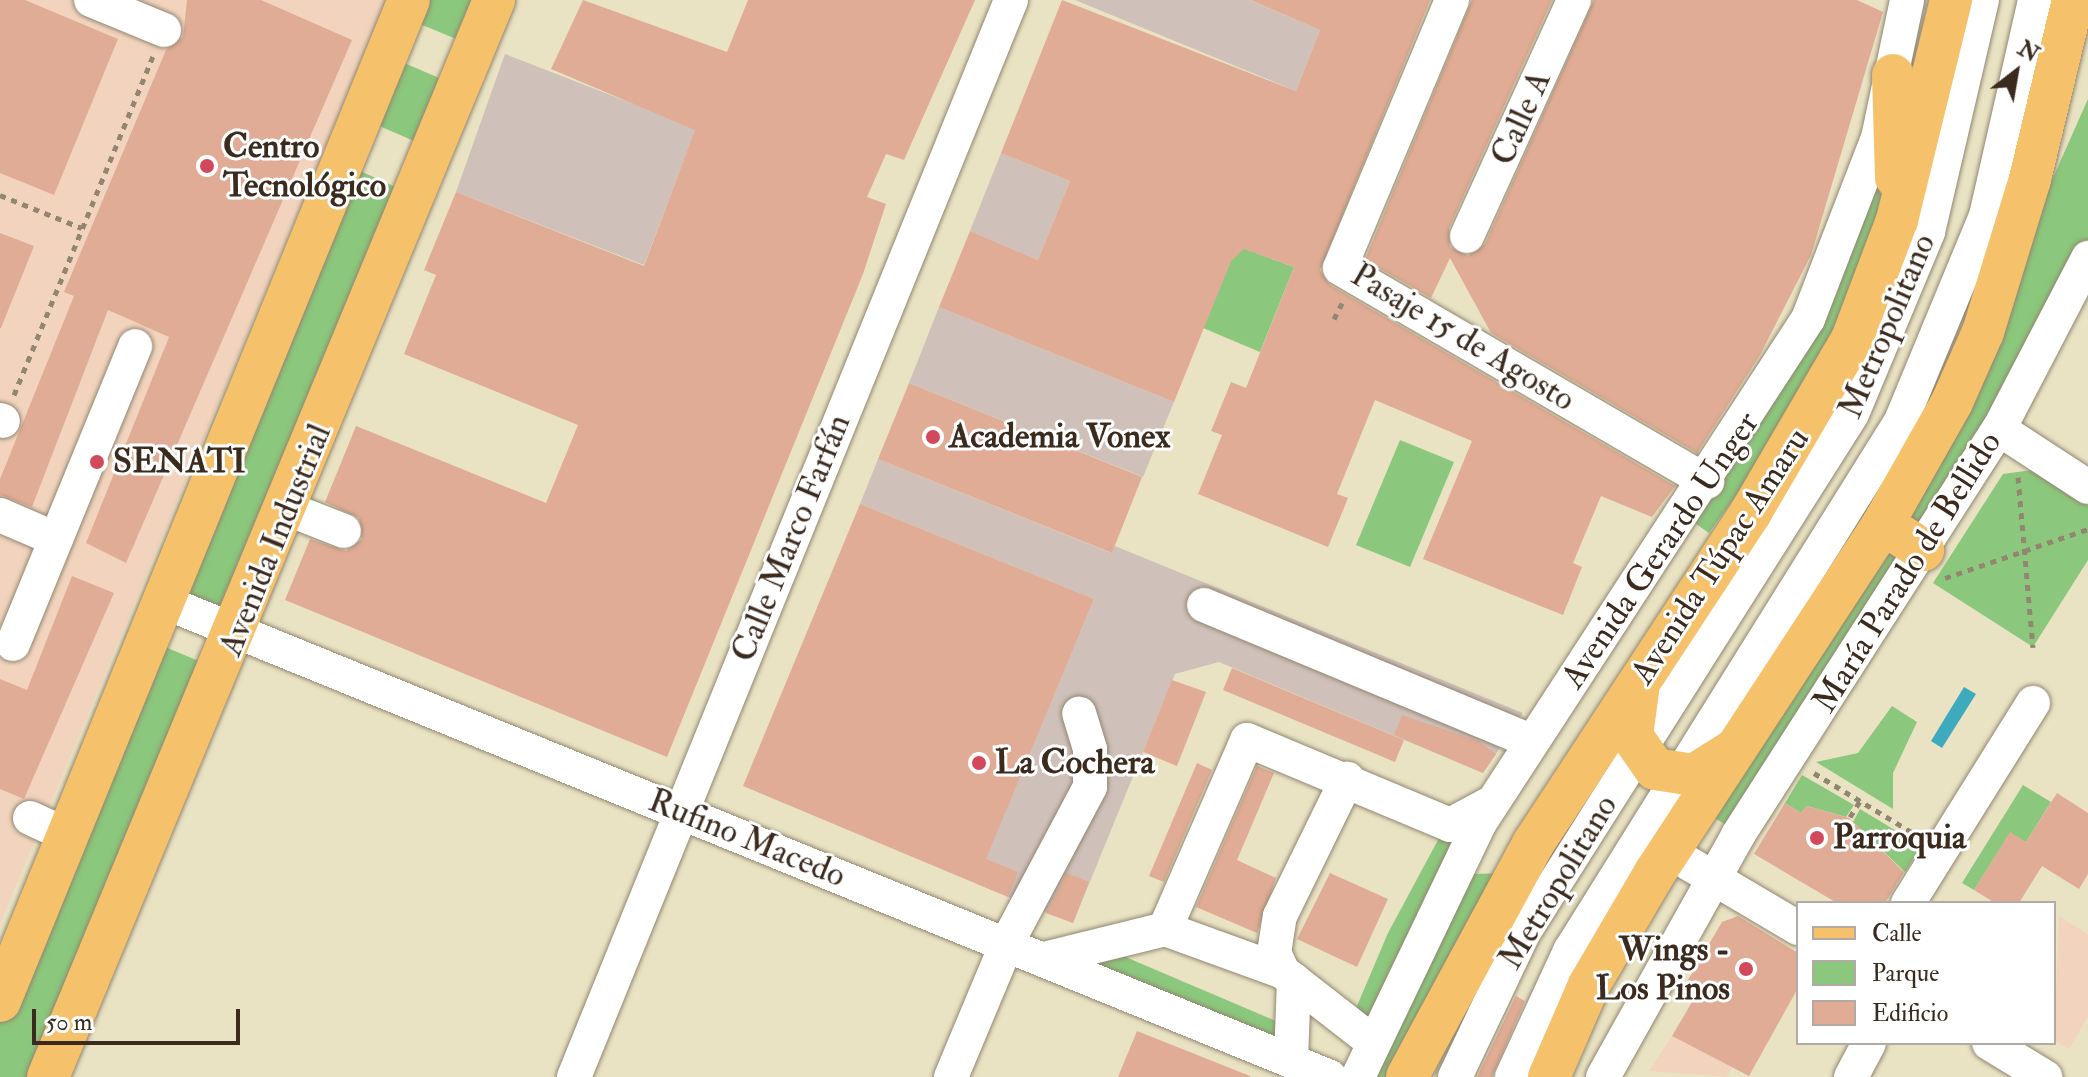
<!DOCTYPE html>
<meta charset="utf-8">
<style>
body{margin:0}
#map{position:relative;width:2088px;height:1077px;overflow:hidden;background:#e9e3c4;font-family:"IM FELL Double Pica",serif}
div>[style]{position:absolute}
.built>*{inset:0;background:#f2d4be}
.industrial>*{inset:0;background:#cfc0ba}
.green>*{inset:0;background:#8bc77c}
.water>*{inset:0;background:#3eaabd}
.building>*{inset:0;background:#e1ac95}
.path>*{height:5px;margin-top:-2.5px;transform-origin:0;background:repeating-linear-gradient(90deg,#928671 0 6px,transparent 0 12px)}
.roads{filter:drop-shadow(0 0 2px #928671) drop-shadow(0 0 2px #928671)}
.minor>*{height:34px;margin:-17px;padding:0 17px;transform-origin:17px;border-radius:17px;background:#fff}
.major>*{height:42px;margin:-21px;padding:0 21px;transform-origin:21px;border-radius:21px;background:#f5c16b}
.dots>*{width:22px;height:22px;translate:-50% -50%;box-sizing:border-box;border:4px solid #fff;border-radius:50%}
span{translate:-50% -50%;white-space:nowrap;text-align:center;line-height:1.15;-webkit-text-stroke:6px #fff;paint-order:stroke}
.street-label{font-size:34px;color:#3b2a1e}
.poi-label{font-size:34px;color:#3b2a1e;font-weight:700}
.left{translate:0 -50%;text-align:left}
.right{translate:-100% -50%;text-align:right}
.legend{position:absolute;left:1796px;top:901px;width:260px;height:144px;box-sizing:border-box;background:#fff;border:2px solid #b1aaa5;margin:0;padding:10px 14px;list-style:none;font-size:24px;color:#3b2a1e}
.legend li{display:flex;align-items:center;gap:16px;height:40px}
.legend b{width:40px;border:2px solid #b1aaa5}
.north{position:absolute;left:1976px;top:32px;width:80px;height:80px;-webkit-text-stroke:6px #fff;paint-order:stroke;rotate:31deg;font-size:22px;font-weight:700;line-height:32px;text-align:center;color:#3b2a1e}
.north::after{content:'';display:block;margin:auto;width:28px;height:36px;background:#3b2a1e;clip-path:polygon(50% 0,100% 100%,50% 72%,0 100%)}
.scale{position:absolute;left:32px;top:1009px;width:208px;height:36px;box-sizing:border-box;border:4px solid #3b2a1e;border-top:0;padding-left:10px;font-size:24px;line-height:28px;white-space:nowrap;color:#3b2a1e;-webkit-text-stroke:6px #fff;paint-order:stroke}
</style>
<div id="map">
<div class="built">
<i style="clip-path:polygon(0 0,387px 0,0 924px)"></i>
<i style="clip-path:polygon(2059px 916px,2088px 934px,2088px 1017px,2069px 1049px,2054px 1040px)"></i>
<i style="clip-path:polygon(1672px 1036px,1732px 1067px,1727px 1077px,1649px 1071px)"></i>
</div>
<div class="industrial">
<i style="clip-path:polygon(1075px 0,1249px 0,1320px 30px,1296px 91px)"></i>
<i style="clip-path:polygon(505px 54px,696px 128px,644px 265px,456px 192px)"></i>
<i style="clip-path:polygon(1001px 153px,1070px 181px,1038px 260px,970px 231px)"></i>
<i style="clip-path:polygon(939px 307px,1174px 402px,1143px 477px,909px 383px)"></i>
<i style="clip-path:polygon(878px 459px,1111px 553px,1115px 546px,1523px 713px,1483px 773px,1219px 662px,1175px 674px,1073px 923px,975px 883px,1094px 599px,860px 504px)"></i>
</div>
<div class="green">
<i style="clip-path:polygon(416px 0,492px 0,461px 41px,420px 24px)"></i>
<i style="clip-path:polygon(402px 62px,446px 81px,421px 144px,377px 125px)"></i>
<i style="clip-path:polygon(2088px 99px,2088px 249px,1922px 537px,1899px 524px)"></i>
<i style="clip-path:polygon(1881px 143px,1894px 222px,1846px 343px,1709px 533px,1689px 519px)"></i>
<i style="clip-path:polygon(358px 170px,400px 189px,237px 626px,168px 598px)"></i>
<i style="clip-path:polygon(1237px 246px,1294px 267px,1260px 352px,1203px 328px)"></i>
<i style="clip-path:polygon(1400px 440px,1454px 462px,1410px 567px,1356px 545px)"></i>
<i style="clip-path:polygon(2032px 470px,2088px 505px,2088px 560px,2033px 647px,1933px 583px,2003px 474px)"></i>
<i style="clip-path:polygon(1871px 550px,1906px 556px,1736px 831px,1701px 810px)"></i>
<i style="clip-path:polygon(153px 642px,218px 669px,47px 1077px,0 1077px,0 1017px)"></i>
<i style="clip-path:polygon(1892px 706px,1917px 722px,1893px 773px,1893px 809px,1816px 762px,1858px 753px)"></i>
<i style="clip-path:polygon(1802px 775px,1854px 805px,1846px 817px,1807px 806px,1801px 813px,1785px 803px)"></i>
<i style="clip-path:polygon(2023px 785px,2051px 802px,2026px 842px,2010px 833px,1974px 890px,1962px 883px)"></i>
<i style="clip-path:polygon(1484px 809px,1372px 1037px,1351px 1020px,1388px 933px,1445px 827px)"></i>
<i style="clip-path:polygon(1860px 809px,1921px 846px,1905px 872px,1853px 822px)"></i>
<i style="clip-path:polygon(1506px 873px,1396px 1077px,1364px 1077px,1473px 874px)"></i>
<i style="clip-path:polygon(1102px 947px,1290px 1027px,1288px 1056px,1059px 961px)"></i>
</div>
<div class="water">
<i style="clip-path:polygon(1964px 687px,1976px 694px,1942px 748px,1931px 741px)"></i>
</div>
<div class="building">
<i style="clip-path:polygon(0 0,25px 0,118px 39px,54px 195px,0 173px)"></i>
<i style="clip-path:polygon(187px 0,261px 0,352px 40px,126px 563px,86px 543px,169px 337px,108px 310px,32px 507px,0 495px,0 479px,74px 296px,64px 292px,166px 50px,183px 37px)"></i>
<i style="clip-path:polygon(583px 0,727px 52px,748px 0,975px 0,904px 160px,886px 154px,867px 197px,886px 204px,863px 274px,667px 757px,285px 600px,310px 539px,346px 551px,362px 539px,359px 518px,325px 502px,356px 426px,546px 503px,578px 425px,404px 354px,436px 275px,424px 270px,456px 192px,644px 266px,695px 130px,551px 69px)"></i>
<i style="clip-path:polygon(1062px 0,1296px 91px,1320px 30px,1250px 0,1430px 0,1320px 270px,1330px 285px,1675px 486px,1652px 517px,1601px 496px,1573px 563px,1582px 567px,1563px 615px,1423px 559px,1472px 441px,1375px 400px,1337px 494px,1348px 498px,1328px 547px,1198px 494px,1222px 435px,1211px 431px,1231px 382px,1246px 388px,1294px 267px,1244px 249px,1231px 261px,1174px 402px,939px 307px,970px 231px,1038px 260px,1070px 181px,1001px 153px)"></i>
<i style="clip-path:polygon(1472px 0,1552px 0,1449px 228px,1450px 247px,1468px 256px,1485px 244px,1594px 0,1857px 0,1883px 12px,1811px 255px,1760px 355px,1697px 453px,1491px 333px,1450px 258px,1431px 298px,1365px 260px)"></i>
<i style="clip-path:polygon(0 233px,34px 246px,1px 328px,0 328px)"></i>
<i style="clip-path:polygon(909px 383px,1142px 477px,1112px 553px,878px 459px)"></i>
<i style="clip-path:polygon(860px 504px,1094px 599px,986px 859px,1018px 872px,1008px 897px,743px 786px)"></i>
<i style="clip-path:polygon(72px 576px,114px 593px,24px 799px,0 789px,0 679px,27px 690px)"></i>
<i style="clip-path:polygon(1232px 668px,1404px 740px,1395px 762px,1223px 690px)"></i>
<i style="clip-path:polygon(1172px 680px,1206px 692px,1177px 766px,1143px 752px)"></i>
<i style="clip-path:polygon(1402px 715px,1478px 741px,1496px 754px,1483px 773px,1394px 735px)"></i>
<i style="clip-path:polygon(1197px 763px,1212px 770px,1164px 882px,1149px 876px)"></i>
<i style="clip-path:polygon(1257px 766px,1274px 773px,1237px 860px,1276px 878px,1257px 933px,1196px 907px)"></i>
<i style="clip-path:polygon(2057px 793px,2088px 813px,2088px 874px,2079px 889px,2042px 866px,2019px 903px,1995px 903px,1974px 890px,2010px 832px,2026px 842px)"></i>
<i style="clip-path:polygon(1785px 803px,1801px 813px,1807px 806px,1849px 818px,1904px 872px,1885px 903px,1837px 903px,1754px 854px)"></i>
<i style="clip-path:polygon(1067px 873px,1089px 882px,1073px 923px,1046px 913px)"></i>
<i style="clip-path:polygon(1330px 873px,1388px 899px,1357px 967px,1297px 939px)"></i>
<i style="clip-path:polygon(1738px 916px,1798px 953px,1798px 988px,1749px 1076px,1672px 1036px,1698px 992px,1685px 985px,1722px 922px)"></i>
<i style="clip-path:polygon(1516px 996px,1525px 1001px,1492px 1077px,1477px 1077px)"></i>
<i style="clip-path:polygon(1137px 1031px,1250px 1076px,1250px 1077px,1118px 1077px)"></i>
</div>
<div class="path">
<i style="left:0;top:195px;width:88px;rotate:21.9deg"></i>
<i style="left:1334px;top:319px;width:18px;rotate:-63deg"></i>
<i style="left:14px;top:395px;width:366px;rotate:-67.7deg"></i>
<i style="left:2018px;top:477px;width:171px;rotate:85deg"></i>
<i style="left:1945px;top:578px;width:151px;rotate:-18.9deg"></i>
<i style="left:1814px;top:773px;width:122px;rotate:31.2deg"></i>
<i style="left:1850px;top:817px;width:19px;rotate:-58deg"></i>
</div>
<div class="roads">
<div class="minor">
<i style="left:91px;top:0;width:79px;rotate:22.3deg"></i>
<i style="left:1452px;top:0;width:290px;rotate:112.7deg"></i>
<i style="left:1340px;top:268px;width:425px;rotate:30.2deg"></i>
<i style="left:1467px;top:236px;width:259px;rotate:-65.6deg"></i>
<i style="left:0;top:420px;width:3px;rotate:18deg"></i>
<i style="left:1999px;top:429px;width:106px;rotate:33.1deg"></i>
<i style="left:288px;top:509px;width:60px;rotate:21.4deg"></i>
<i style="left:0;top:515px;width:61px;rotate:23.2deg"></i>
<i style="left:162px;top:601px;width:1261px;rotate:22.17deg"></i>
<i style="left:1204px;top:605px;width:353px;rotate:22.6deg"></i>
<i style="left:13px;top:644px;width:322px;rotate:-67.7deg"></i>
<i style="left:30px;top:818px;width:41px;rotate:24.7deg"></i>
<i style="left:1649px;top:840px;width:173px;rotate:30.6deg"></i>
<i style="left:1908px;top:903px;width:236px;rotate:-58deg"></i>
<i style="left:1165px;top:929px;width:206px;rotate:-66.5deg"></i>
<i style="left:1247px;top:740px;width:220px;rotate:22.7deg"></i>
<i style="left:1450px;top:825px;width:44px;rotate:-28.3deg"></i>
<i style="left:1044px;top:959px;width:125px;rotate:-13.9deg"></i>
<i style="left:1165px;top:929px;width:126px;rotate:20deg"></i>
<i style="left:1283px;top:972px;width:114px;rotate:37.9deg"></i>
<i style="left:1283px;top:972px;width:21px;rotate:-115deg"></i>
<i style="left:1274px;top:953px;width:37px;rotate:-81deg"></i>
<i style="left:1280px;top:916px;width:153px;rotate:-63.9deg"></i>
<i style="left:1989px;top:1043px;width:66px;rotate:31.3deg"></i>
<i style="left:1291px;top:1061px;width:81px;rotate:-87.9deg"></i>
<i style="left:574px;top:1077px;width:1162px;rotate:-67.91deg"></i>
<i style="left:951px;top:1077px;width:145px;rotate:-67.3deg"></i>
<i style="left:1007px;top:943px;width:177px;rotate:-62deg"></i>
<i style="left:1090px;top:787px;width:38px;rotate:-90deg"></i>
<i style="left:1090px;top:749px;width:37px;rotate:-107deg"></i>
<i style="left:1358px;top:1077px;width:280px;rotate:-64.4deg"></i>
<i style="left:1479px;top:824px;width:603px;rotate:-56.92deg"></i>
<i style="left:1808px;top:319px;width:194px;rotate:-68.9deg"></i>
<i style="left:1878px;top:138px;width:141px;rotate:-78.1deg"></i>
<i style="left:1455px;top:1077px;width:161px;rotate:-64.6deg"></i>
<i style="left:1524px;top:932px;width:613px;rotate:-57.66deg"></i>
<i style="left:1852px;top:414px;width:197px;rotate:-67.3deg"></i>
<i style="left:1928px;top:232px;width:238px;rotate:-76.9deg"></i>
<i style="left:1512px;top:1077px;width:139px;rotate:-65.3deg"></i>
<i style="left:1570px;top:951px;width:625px;rotate:-58.01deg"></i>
<i style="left:1901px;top:421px;width:222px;rotate:-67.5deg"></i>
<i style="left:1986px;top:216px;width:221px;rotate:-77.2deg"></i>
<i style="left:1603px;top:1077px;width:277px;rotate:-60.8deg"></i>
<i style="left:1738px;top:835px;width:483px;rotate:-57.3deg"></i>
<i style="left:1999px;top:429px;width:193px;rotate:-62.5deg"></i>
<i style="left:1851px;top:1077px;width:38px;rotate:-62deg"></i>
</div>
<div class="major">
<i style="left:1893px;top:75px;width:103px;rotate:88.3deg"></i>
<i style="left:1883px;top:524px;width:48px;rotate:33deg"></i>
<i style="left:1638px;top:691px;width:45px;rotate:97.6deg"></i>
<i style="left:1632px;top:736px;width:40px;rotate:55.1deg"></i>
<i style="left:1655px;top:769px;width:39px;rotate:9deg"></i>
<i style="left:1694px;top:775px;width:45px;rotate:-32.3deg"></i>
<i style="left:0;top:1001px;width:1081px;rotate:-67.78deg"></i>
<i style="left:48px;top:1077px;width:1166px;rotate:-67.5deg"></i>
<i style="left:1407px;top:1077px;width:265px;rotate:-61.6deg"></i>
<i style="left:1533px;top:844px;width:397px;rotate:-56.7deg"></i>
<i style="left:1751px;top:512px;width:200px;rotate:-59.7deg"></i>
<i style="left:1852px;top:339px;width:127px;rotate:-69.3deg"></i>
<i style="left:1897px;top:220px;width:227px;rotate:-76.2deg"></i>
<i style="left:1549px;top:1077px;width:100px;rotate:-66.5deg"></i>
<i style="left:1589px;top:985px;width:129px;rotate:-59.6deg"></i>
<i style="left:1654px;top:874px;width:418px;rotate:-56.8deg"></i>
<i style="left:1883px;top:524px;width:140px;rotate:-60.5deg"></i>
<i style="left:1952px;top:402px;width:77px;rotate:-66.1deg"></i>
<i style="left:1983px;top:332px;width:160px;rotate:-72.9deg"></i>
<i style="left:2030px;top:179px;width:184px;rotate:-76.5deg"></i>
</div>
</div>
<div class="dots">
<i style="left:207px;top:166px;background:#d1495b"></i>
<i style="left:933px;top:437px;background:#d1495b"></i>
<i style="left:97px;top:462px;background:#d1495b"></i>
<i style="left:979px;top:763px;background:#d1495b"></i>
<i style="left:1817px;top:838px;background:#d1495b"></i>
<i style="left:1746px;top:969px;background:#d1495b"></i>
</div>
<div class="street-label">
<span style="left:1521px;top:118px;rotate:-66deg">Calle A</span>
<span style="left:1887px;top:326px;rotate:-67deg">Metropolitano</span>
<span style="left:1463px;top:337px;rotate:31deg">Pasaje 15 de Agosto</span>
<span style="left:791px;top:538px;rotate:-68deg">Calle Marco Farfán</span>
<span style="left:275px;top:540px;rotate:-68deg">Avenida Industrial</span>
<span style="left:1660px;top:550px;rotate:-56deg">Avenida Gerardo Unger</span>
<span style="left:1720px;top:556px;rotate:-57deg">Avenida Túpac Amaru</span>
<span style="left:1907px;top:572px;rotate:-58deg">María Parado de Bellido</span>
<span style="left:747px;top:838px;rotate:22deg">Rufino Macedo</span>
<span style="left:1558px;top:882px;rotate:-59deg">Metropolitano</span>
</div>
<div class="poi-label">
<span class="left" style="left:223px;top:166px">Centro<br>Tecnológico</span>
<span class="left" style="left:949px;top:437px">Academia Vonex</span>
<span class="left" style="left:113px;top:462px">SENATI</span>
<span class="left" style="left:995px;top:763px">La Cochera</span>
<span class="left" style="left:1833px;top:838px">Parroquia</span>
<span class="right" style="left:1730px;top:969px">Wings -<br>Los Pinos</span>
</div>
<ul class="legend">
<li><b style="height:10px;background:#f5c16b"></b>Calle</li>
<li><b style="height:22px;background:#8bc77c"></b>Parque</li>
<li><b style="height:22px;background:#e1ac95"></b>Edificio</li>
</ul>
<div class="north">N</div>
<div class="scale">50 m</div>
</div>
